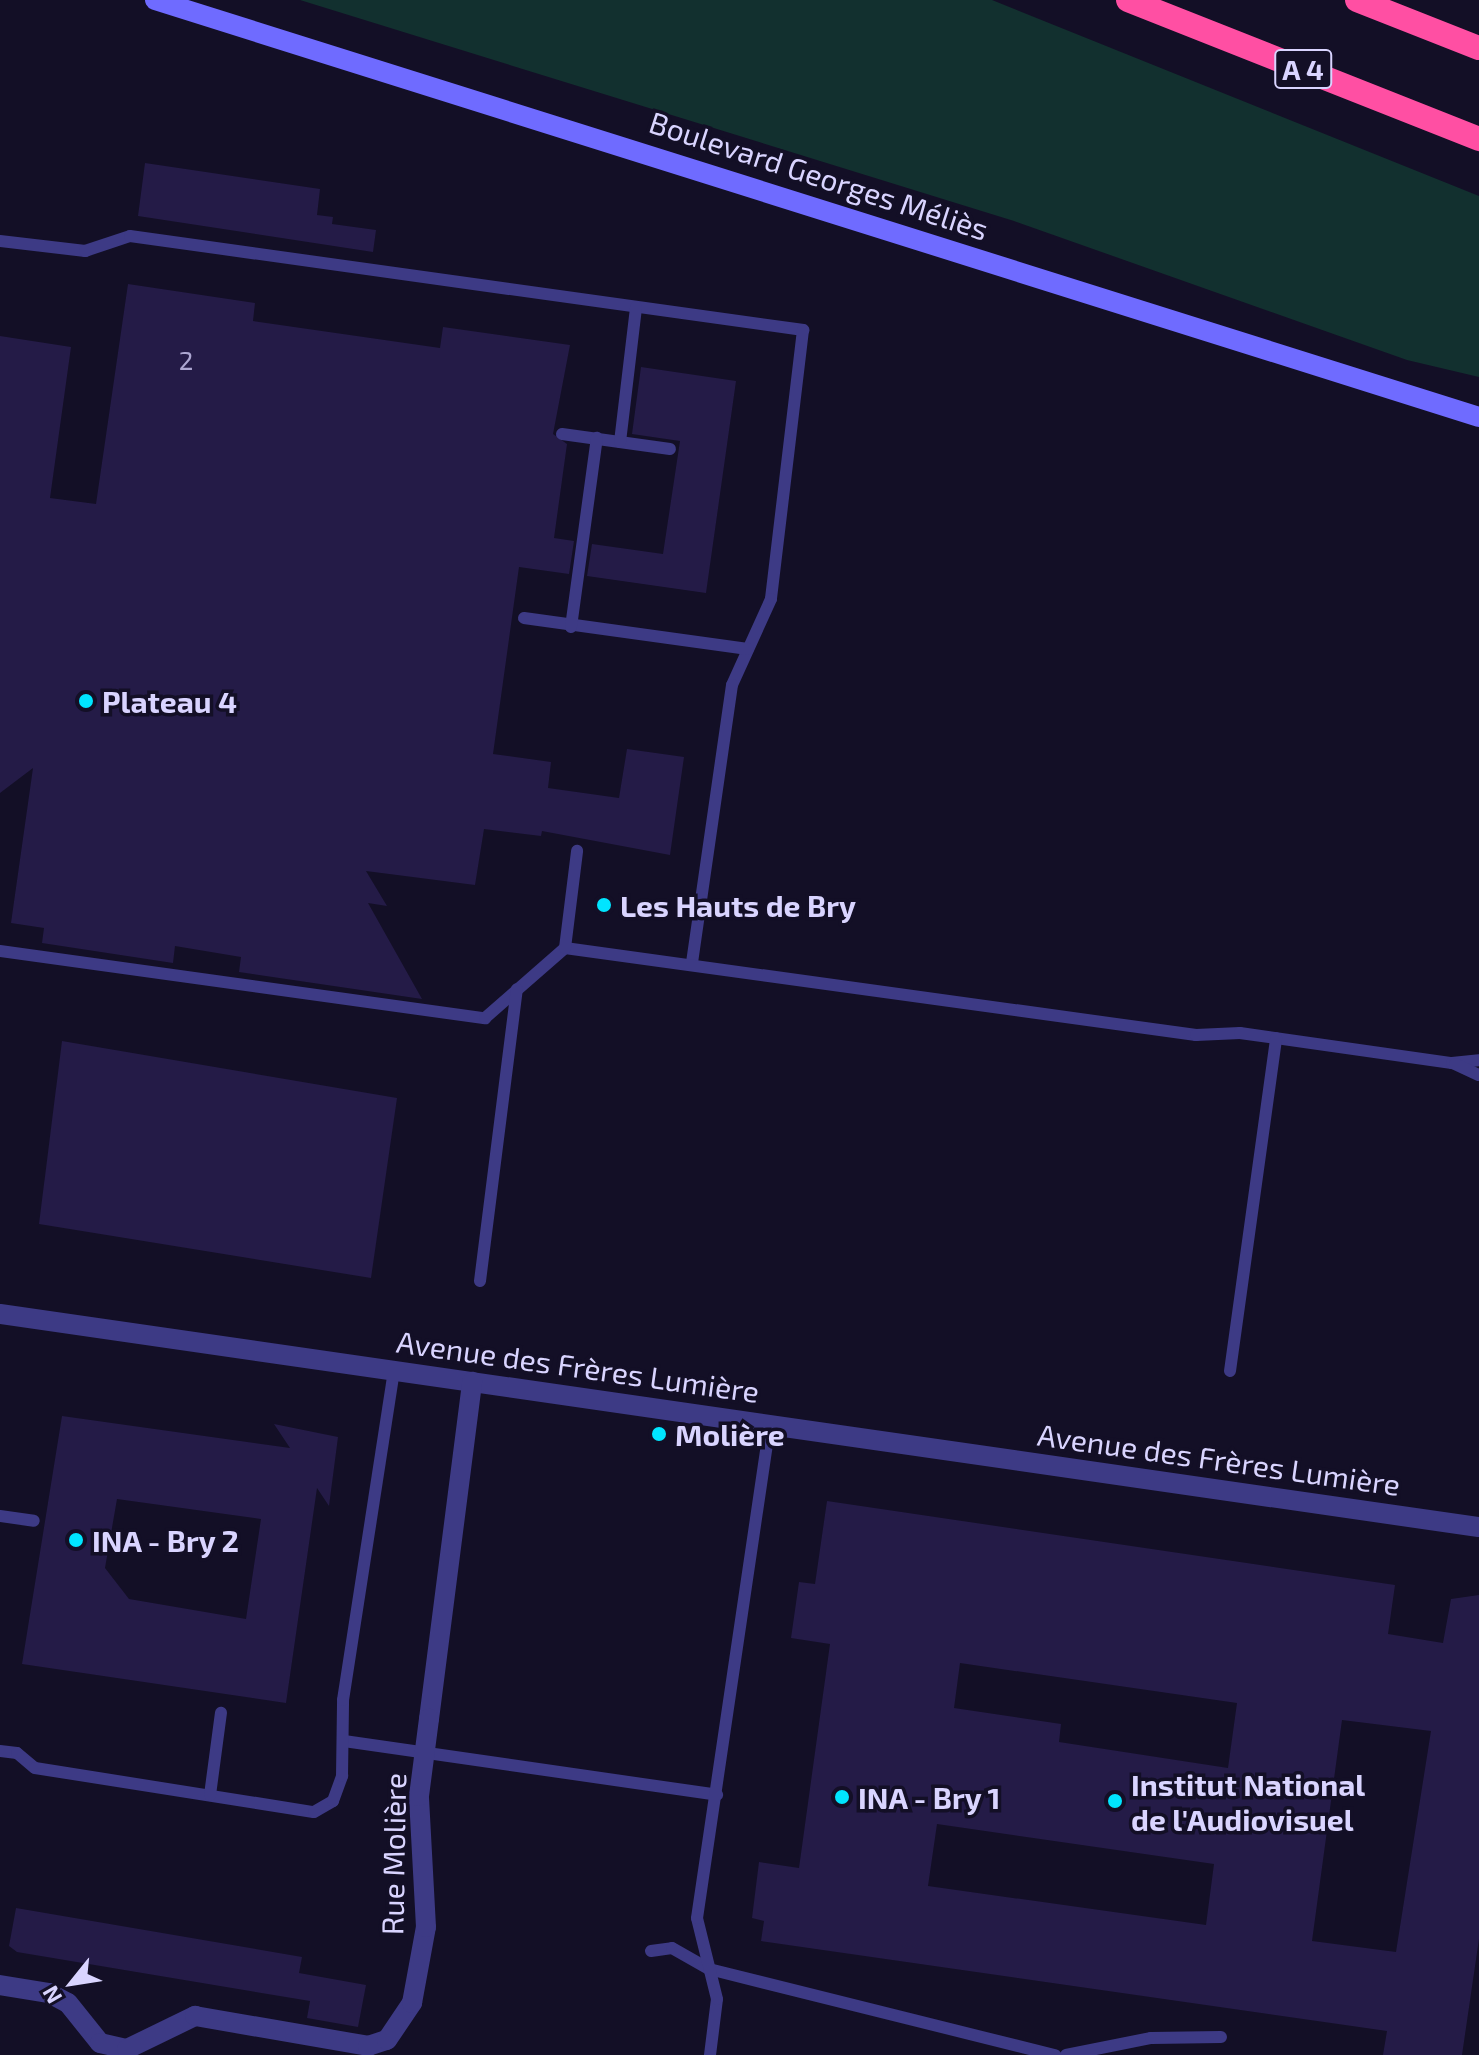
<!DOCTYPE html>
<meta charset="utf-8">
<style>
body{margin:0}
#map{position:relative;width:1479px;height:2055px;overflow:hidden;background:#130f26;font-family:"Exo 2",sans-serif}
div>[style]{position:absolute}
.green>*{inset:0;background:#12302f}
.building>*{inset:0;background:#241b47}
.service>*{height:12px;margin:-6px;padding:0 6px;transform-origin:6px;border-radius:6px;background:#3d3a85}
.minor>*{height:20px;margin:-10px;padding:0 10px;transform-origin:10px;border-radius:10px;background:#3d3a85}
.secondary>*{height:20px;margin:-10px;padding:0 10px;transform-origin:10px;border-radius:10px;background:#6f6bff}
.motorway>*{height:24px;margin:-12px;padding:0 12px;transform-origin:12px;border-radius:12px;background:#ff4fa3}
.minor-bridge>*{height:20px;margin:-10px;padding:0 10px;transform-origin:10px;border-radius:10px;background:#3d3a85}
.dots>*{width:22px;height:22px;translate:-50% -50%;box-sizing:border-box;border:4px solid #130f26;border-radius:50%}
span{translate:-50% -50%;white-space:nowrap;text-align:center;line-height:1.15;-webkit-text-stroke:7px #130f26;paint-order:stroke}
.number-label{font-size:26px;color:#aca6d1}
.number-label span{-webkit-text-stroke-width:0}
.shield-label span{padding:2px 6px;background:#130f26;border:2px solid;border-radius:6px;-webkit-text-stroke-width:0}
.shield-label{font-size:28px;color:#d9d4ff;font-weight:700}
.street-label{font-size:30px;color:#d9d4ff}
.poi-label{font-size:30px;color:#d9d4ff;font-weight:700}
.left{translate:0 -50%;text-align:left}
.north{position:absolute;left:32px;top:1943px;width:80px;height:80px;-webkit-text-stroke:6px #130f26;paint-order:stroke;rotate:240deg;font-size:22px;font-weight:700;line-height:32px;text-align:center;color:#d9d4ff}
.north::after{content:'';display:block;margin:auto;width:28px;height:36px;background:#d9d4ff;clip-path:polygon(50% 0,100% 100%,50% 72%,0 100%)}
</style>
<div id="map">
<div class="green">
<i style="clip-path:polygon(300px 0,992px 0,1479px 196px,1479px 377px,1407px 360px,1014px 221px)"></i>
</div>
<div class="building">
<i style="clip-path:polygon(145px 163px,320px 189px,317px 215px,333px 217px,332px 224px,376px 230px,373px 252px,138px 216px)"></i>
<i style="clip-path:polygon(128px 284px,255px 303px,253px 321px,440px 348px,443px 327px,570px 345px,553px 434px,567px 444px,554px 538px,574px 541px,569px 574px,519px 567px,493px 754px,551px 762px,548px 788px,619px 798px,627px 749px,684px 757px,670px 855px,542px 831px,541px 836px,484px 829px,475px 885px,366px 871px,387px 906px,368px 903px,422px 999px,239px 972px,241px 957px,175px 946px,173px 963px,42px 943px,44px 928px,11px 923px,33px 768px,0 793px,0 336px,71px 347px,50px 498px,96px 504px)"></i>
<i style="clip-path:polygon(641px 367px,736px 381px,706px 593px,587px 576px,592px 544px,663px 554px,680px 441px,632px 434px)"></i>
<i style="clip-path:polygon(62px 1041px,397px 1098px,371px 1278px,39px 1224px)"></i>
<i style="clip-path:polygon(evenodd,62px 1416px,290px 1448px,274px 1424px,338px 1437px,329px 1506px,317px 1488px,286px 1703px,22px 1664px,62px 1416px,117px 1499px,261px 1519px,246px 1619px,129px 1599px,105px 1568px,117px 1499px)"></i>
<i style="clip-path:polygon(evenodd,827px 1501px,1395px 1585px,1388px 1634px,1443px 1643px,1451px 1599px,1479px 1595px,1479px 1939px,1462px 2055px,1383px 2055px,1387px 2031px,761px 1941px,764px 1921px,752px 1918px,759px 1862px,799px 1868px,830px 1644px,791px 1638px,799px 1582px,815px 1584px,827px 1501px,960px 1663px,1237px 1703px,1228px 1768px,1059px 1742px,1061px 1724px,954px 1708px,960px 1663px,827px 1501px,1342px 1720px,1431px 1731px,1396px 1952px,1312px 1941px,1342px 1720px,827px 1501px,937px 1824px,1214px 1864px,1206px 1925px,928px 1886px,937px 1824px)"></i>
<i style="clip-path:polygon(16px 1908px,302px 1957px,299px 1973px,366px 1985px,358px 2027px,307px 2018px,310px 2001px,17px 1952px,9px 1946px)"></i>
</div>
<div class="service">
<i style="left:0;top:241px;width:86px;rotate:6.7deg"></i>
<i style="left:85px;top:251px;width:47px;rotate:-18.4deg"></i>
<i style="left:130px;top:236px;width:680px;rotate:7.95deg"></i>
<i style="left:803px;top:330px;width:271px;rotate:96.8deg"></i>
<i style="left:771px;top:599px;width:94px;rotate:114.4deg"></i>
<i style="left:732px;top:685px;width:282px;rotate:98.2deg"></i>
<i style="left:562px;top:434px;width:109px;rotate:7.9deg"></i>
<i style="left:620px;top:442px;width:136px;rotate:-83.2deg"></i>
<i style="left:524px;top:618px;width:226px;rotate:7.9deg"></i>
<i style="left:571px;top:627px;width:191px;rotate:-82.2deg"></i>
<i style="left:565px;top:948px;width:637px;rotate:7.85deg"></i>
<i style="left:1196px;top:1035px;width:44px;rotate:-2.6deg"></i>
<i style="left:1240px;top:1033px;width:214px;rotate:8.1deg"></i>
<i style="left:1452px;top:1063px;width:27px;rotate:-6deg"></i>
<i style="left:0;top:951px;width:490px;rotate:7.9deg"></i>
<i style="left:485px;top:1018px;width:106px;rotate:-41.2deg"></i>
<i style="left:565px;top:948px;width:98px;rotate:-82.9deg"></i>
<i style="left:1455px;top:1064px;width:26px;rotate:25deg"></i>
<i style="left:480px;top:1281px;width:294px;rotate:-82.8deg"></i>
<i style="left:1230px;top:1371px;width:336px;rotate:-82.1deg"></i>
<i style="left:0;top:1516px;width:34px;rotate:8deg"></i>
<i style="left:344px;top:1741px;width:377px;rotate:8.2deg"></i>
<i style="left:0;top:1751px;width:17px;rotate:7deg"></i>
<i style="left:17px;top:1753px;width:23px;rotate:40deg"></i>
<i style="left:35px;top:1768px;width:282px;rotate:9deg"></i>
<i style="left:314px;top:1812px;width:22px;rotate:-30deg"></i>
<i style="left:333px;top:1801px;width:27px;rotate:-70deg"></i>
<i style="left:342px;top:1776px;width:76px;rotate:-89.2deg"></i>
<i style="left:343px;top:1700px;width:335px;rotate:-81.2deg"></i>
<i style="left:210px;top:1795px;width:83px;rotate:-82.4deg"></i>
<i style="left:651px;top:1951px;width:21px;rotate:-8deg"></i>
<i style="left:672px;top:1948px;width:43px;rotate:29.6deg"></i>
<i style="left:709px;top:1969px;width:357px;rotate:14deg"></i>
<i style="left:710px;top:2055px;width:56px;rotate:-82.9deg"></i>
<i style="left:717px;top:1999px;width:83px;rotate:-103.9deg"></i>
<i style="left:697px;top:1918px;width:498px;rotate:-81.6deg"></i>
<i style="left:1066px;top:2055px;width:87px;rotate:-11.3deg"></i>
<i style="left:1151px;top:2038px;width:70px;rotate:-0.8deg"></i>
</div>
<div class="minor">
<i style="left:0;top:1314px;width:1494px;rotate:8.2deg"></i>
<i style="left:429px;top:1719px;width:340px;rotate:-82.7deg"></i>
<i style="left:0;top:1985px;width:50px;rotate:9.3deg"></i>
<i style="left:49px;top:1993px;width:21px;rotate:28deg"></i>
<i style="left:68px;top:2003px;width:51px;rotate:51.3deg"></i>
<i style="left:100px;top:2043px;width:28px;rotate:13deg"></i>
<i style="left:127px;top:2049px;width:76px;rotate:-25.9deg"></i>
<i style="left:195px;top:2016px;width:176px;rotate:9.8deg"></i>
<i style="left:368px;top:2046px;width:20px;rotate:-18deg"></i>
<i style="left:387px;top:2040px;width:45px;rotate:-56deg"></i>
<i style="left:412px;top:2003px;width:77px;rotate:-79.6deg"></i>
<i style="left:426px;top:1927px;width:131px;rotate:-93.1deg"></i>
</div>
<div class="secondary">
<i style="left:155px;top:0;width:1388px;rotate:17.48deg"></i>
</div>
<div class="motorway">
<i style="left:1128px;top:0;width:378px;rotate:21.6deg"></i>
<i style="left:1357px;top:0;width:131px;rotate:21.5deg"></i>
</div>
<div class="minor-bridge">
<i style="left:419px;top:1796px;width:78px;rotate:-82.6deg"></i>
</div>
<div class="dots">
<i style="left:86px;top:701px;background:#00e5ff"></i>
<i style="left:604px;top:905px;background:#00e5ff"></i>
<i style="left:659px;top:1434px;background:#00e5ff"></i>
<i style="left:76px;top:1540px;background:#00e5ff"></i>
<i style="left:842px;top:1797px;background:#00e5ff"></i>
<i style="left:1115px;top:1801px;background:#00e5ff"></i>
</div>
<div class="number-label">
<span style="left:186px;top:360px">2</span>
</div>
<div class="shield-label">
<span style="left:1303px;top:69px">A 4</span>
</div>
<div class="street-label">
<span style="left:819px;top:175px;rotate:18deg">Boulevard Georges Méliès</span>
<span style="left:578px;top:1366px;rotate:8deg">Avenue des Frères Lumière</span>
<span style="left:1219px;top:1459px;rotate:8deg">Avenue des Frères Lumière</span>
<span style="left:393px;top:1854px;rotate:-89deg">Rue Molière</span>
</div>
<div class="poi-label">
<span class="left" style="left:102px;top:701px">Plateau 4</span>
<span class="left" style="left:620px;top:905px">Les Hauts de Bry</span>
<span class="left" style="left:675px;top:1434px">Molière</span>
<span class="left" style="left:92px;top:1540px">INA - Bry 2</span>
<span class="left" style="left:1131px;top:1801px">Institut National<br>de l'Audiovisuel</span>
<span class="left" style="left:858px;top:1797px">INA - Bry 1</span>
</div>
<div class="north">N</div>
</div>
